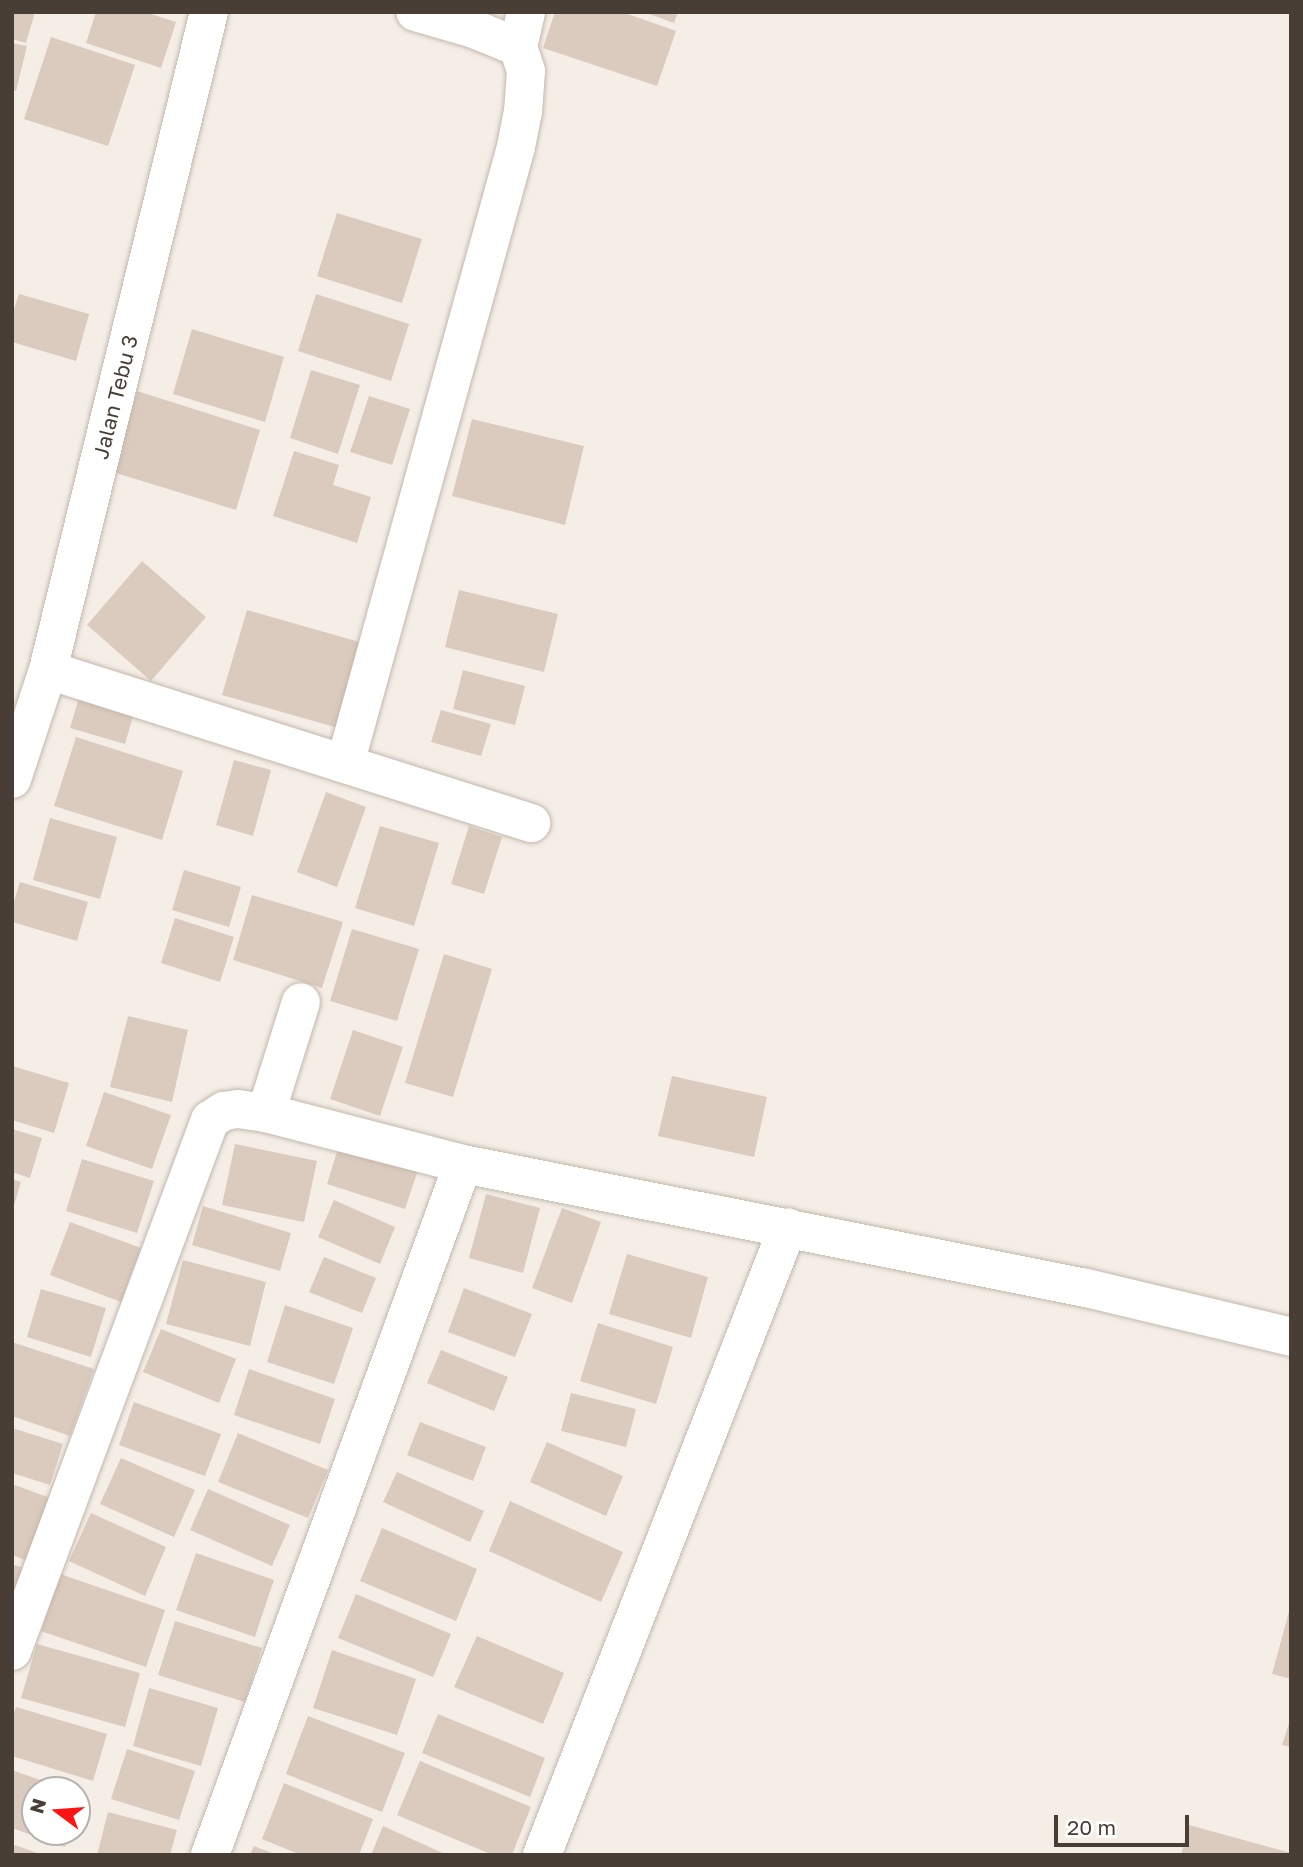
<!DOCTYPE html>
<style>
body{margin:0}
#map{position:relative;width:1303px;height:1867px;overflow:hidden;background:#f4eee7;font-family:"Golos Text",sans-serif}
div>[style]{position:absolute}
.building>*{inset:0;background:#dacbbe}
.roads{filter:drop-shadow(0 0 2px #c3b7ab) drop-shadow(0 0 2px #c3b7ab)}
.minor>*{height:38px;margin:-19px;padding:0 19px;transform-origin:19px;border-radius:19px;background:#fff}
span{translate:-50% -50%;white-space:nowrap;text-align:center;line-height:1.15;-webkit-text-stroke:6px #fff;paint-order:stroke}
.street-label{font-size:21px;color:#483e35}
.frame{position:absolute;inset:0;border:14px solid #483e35;pointer-events:none}
.north{position:absolute;left:21px;top:1776px;width:70px;height:70px;box-sizing:border-box;background:#fff;border:2px solid #b6b2ae;border-radius:50%;rotate:286deg;font-size:19px;font-weight:700;line-height:28px;text-align:center;color:#483e35}
.north::after{content:'';display:block;margin:auto;width:24px;height:32px;background:#ff1313;clip-path:polygon(50% 0,100% 100%,50% 72%,0 100%)}
.scale{position:absolute;left:1054px;top:1815px;width:135px;height:32px;box-sizing:border-box;border:4px solid #483e35;border-top:0;padding-left:9px;font-size:21px;line-height:24px;white-space:nowrap;color:#483e35;-webkit-text-stroke:5px #fff;paint-order:stroke}
</style>
<div id="map">
<div class="building">
<i style="clip-path:polygon(12px 12px,35px 12px,26px 43px,12px 39px)"></i>
<i style="clip-path:polygon(96px 12px,145px 12px,176px 22px,161px 68px,86px 43px)"></i>
<i style="clip-path:polygon(555px 12px,622px 12px,676px 31px,657px 86px,543px 48px)"></i>
<i style="clip-path:polygon(644px 12px,678px 12px,674px 23px)"></i>
<i style="clip-path:polygon(51px 37px,135px 65px,108px 146px,24px 119px)"></i>
<i style="clip-path:polygon(12px 43px,27px 46px,16px 91px,12px 90px)"></i>
<i style="clip-path:polygon(337px 213px,422px 239px,402px 303px,317px 276px)"></i>
<i style="clip-path:polygon(19px 294px,89px 314px,76px 361px,12px 342px,12px 315px)"></i>
<i style="clip-path:polygon(316px 294px,409px 324px,391px 381px,298px 351px)"></i>
<i style="clip-path:polygon(192px 329px,284px 357px,265px 422px,173px 394px)"></i>
<i style="clip-path:polygon(311px 370px,360px 385px,338px 454px,290px 438px)"></i>
<i style="clip-path:polygon(137px 391px,260px 430px,236px 510px,113px 472px)"></i>
<i style="clip-path:polygon(369px 396px,410px 409px,392px 465px,350px 452px)"></i>
<i style="clip-path:polygon(472px 419px,584px 446px,565px 525px,452px 496px)"></i>
<i style="clip-path:polygon(294px 451px,339px 465px,333px 485px,371px 497px,357px 543px,273px 516px)"></i>
<i style="clip-path:polygon(142px 561px,206px 617px,151px 681px,87px 625px)"></i>
<i style="clip-path:polygon(459px 590px,558px 614px,544px 672px,445px 647px)"></i>
<i style="clip-path:polygon(247px 610px,363px 643px,338px 728px,222px 695px)"></i>
<i style="clip-path:polygon(463px 670px,525px 686px,515px 725px,453px 709px)"></i>
<i style="clip-path:polygon(79px 697px,134px 713px,125px 744px,70px 728px)"></i>
<i style="clip-path:polygon(441px 710px,491px 724px,481px 756px,431px 742px)"></i>
<i style="clip-path:polygon(76px 737px,183px 771px,162px 840px,54px 806px)"></i>
<i style="clip-path:polygon(234px 760px,271px 770px,253px 836px,216px 825px)"></i>
<i style="clip-path:polygon(326px 792px,366px 807px,337px 887px,297px 872px)"></i>
<i style="clip-path:polygon(50px 818px,117px 837px,100px 899px,33px 880px)"></i>
<i style="clip-path:polygon(380px 826px,439px 843px,414px 926px,355px 908px)"></i>
<i style="clip-path:polygon(469px 826px,502px 837px,484px 894px,451px 884px)"></i>
<i style="clip-path:polygon(184px 870px,241px 887px,229px 927px,172px 910px)"></i>
<i style="clip-path:polygon(20px 882px,88px 902px,77px 941px,12px 922px,12px 908px)"></i>
<i style="clip-path:polygon(252px 895px,343px 922px,322px 988px,233px 960px)"></i>
<i style="clip-path:polygon(175px 918px,234px 937px,220px 982px,161px 963px)"></i>
<i style="clip-path:polygon(352px 929px,419px 949px,397px 1021px,330px 1001px)"></i>
<i style="clip-path:polygon(444px 954px,492px 969px,453px 1097px,405px 1083px)"></i>
<i style="clip-path:polygon(128px 1016px,188px 1030px,172px 1102px,110px 1087px)"></i>
<i style="clip-path:polygon(353px 1030px,403px 1047px,380px 1116px,330px 1099px)"></i>
<i style="clip-path:polygon(12px 1066px,69px 1083px,54px 1133px,12px 1120px)"></i>
<i style="clip-path:polygon(672px 1076px,767px 1097px,754px 1157px,658px 1136px)"></i>
<i style="clip-path:polygon(104px 1092px,171px 1115px,152px 1169px,86px 1146px)"></i>
<i style="clip-path:polygon(12px 1129px,42px 1138px,30px 1178px,12px 1172px)"></i>
<i style="clip-path:polygon(235px 1144px,317px 1161px,304px 1222px,222px 1205px)"></i>
<i style="clip-path:polygon(339px 1145px,418px 1170px,405px 1209px,327px 1184px)"></i>
<i style="clip-path:polygon(82px 1159px,154px 1181px,137px 1233px,66px 1211px)"></i>
<i style="clip-path:polygon(12px 1179px,21px 1182px,13px 1209px,12px 1209px)"></i>
<i style="clip-path:polygon(486px 1194px,540px 1208px,523px 1273px,469px 1258px)"></i>
<i style="clip-path:polygon(334px 1200px,395px 1227px,380px 1264px,318px 1237px)"></i>
<i style="clip-path:polygon(203px 1206px,291px 1233px,280px 1271px,192px 1245px)"></i>
<i style="clip-path:polygon(562px 1208px,601px 1222px,572px 1303px,532px 1288px)"></i>
<i style="clip-path:polygon(70px 1222px,141px 1248px,121px 1302px,50px 1275px)"></i>
<i style="clip-path:polygon(627px 1254px,708px 1277px,691px 1338px,609px 1314px)"></i>
<i style="clip-path:polygon(324px 1257px,376px 1278px,362px 1313px,309px 1292px)"></i>
<i style="clip-path:polygon(183px 1260px,266px 1282px,250px 1346px,166px 1324px)"></i>
<i style="clip-path:polygon(464px 1288px,532px 1314px,515px 1357px,448px 1332px)"></i>
<i style="clip-path:polygon(41px 1289px,106px 1308px,91px 1357px,27px 1337px)"></i>
<i style="clip-path:polygon(285px 1305px,353px 1328px,334px 1384px,267px 1362px)"></i>
<i style="clip-path:polygon(598px 1323px,673px 1347px,656px 1404px,580px 1381px)"></i>
<i style="clip-path:polygon(161px 1329px,236px 1359px,219px 1403px,143px 1372px)"></i>
<i style="clip-path:polygon(12px 1342px,94px 1369px,70px 1436px,12px 1416px)"></i>
<i style="clip-path:polygon(441px 1350px,508px 1377px,494px 1411px,427px 1383px)"></i>
<i style="clip-path:polygon(249px 1369px,335px 1399px,320px 1444px,234px 1415px)"></i>
<i style="clip-path:polygon(571px 1393px,636px 1409px,626px 1447px,561px 1431px)"></i>
<i style="clip-path:polygon(134px 1402px,221px 1434px,205px 1476px,119px 1445px)"></i>
<i style="clip-path:polygon(420px 1422px,486px 1447px,473px 1481px,407px 1455px)"></i>
<i style="clip-path:polygon(12px 1428px,63px 1444px,50px 1485px,12px 1473px)"></i>
<i style="clip-path:polygon(238px 1433px,328px 1470px,308px 1518px,218px 1482px)"></i>
<i style="clip-path:polygon(547px 1442px,623px 1476px,606px 1516px,530px 1482px)"></i>
<i style="clip-path:polygon(121px 1458px,195px 1490px,174px 1537px,100px 1504px)"></i>
<i style="clip-path:polygon(397px 1472px,484px 1511px,470px 1542px,383px 1502px)"></i>
<i style="clip-path:polygon(12px 1484px,53px 1499px,29px 1562px,12px 1555px)"></i>
<i style="clip-path:polygon(208px 1489px,290px 1525px,272px 1566px,190px 1530px)"></i>
<i style="clip-path:polygon(510px 1501px,623px 1552px,601px 1602px,489px 1551px)"></i>
<i style="clip-path:polygon(91px 1513px,166px 1547px,145px 1596px,69px 1561px)"></i>
<i style="clip-path:polygon(382px 1528px,477px 1569px,456px 1621px,360px 1581px)"></i>
<i style="clip-path:polygon(196px 1553px,274px 1580px,255px 1637px,176px 1610px)"></i>
<i style="clip-path:polygon(12px 1564px,23px 1568px,12px 1597px)"></i>
<i style="clip-path:polygon(60px 1574px,165px 1610px,146px 1667px,41px 1631px)"></i>
<i style="clip-path:polygon(356px 1594px,451px 1634px,433px 1677px,338px 1638px)"></i>
<i style="clip-path:polygon(1290px 1608px,1291px 1608px,1291px 1679px,1272px 1674px)"></i>
<i style="clip-path:polygon(175px 1621px,262px 1648px,245px 1702px,158px 1675px)"></i>
<i style="clip-path:polygon(477px 1636px,564px 1673px,543px 1724px,454px 1687px)"></i>
<i style="clip-path:polygon(37px 1644px,140px 1673px,125px 1727px,21px 1698px)"></i>
<i style="clip-path:polygon(332px 1650px,416px 1679px,397px 1735px,313px 1708px)"></i>
<i style="clip-path:polygon(149px 1688px,218px 1708px,201px 1766px,133px 1746px)"></i>
<i style="clip-path:polygon(16px 1707px,107px 1734px,93px 1781px,12px 1756px,12px 1718px)"></i>
<i style="clip-path:polygon(438px 1714px,545px 1758px,530px 1797px,422px 1753px)"></i>
<i style="clip-path:polygon(308px 1716px,405px 1753px,382px 1812px,286px 1774px)"></i>
<i style="clip-path:polygon(1291px 1717px,1291px 1747px,1282px 1745px)"></i>
<i style="clip-path:polygon(127px 1749px,195px 1771px,179px 1820px,111px 1799px)"></i>
<i style="clip-path:polygon(420px 1761px,531px 1807px,512px 1855px,493px 1855px,397px 1815px)"></i>
<i style="clip-path:polygon(12px 1770px,68px 1790px,35px 1790px,35px 1832px,71px 1832px,65px 1847px,12px 1828px)"></i>
<i style="clip-path:polygon(284px 1783px,373px 1819px,359px 1855px,301px 1855px,262px 1839px)"></i>
<i style="clip-path:polygon(77px 1793px,85px 1796px,77px 1815px)"></i>
<i style="clip-path:polygon(108px 1812px,177px 1830px,170px 1855px,97px 1855px)"></i>
<i style="clip-path:polygon(1189px 1825px,1291px 1853px,1291px 1855px,1181px 1855px)"></i>
<i style="clip-path:polygon(383px 1826px,447px 1855px,371px 1855px)"></i>
<i style="clip-path:polygon(12px 1844px,40px 1854px,40px 1855px,12px 1855px)"></i>
<i style="clip-path:polygon(254px 1846px,277px 1855px,250px 1855px)"></i>
</div>
<div class="roads">
<div class="minor">
<i style="left:518px;top:47px;width:36px;rotate:-77deg"></i>
<i style="left:48px;top:670px;width:507px;rotate:17.58deg"></i>
<i style="left:345px;top:764px;width:640px;rotate:-74.51deg"></i>
<i style="left:516px;top:147px;width:36px;rotate:-79deg"></i>
<i style="left:523px;top:112px;width:41px;rotate:-85.8deg"></i>
<i style="left:526px;top:71px;width:25px;rotate:-108deg"></i>
<i style="left:518px;top:47px;width:48px;rotate:-157.8deg"></i>
<i style="left:474px;top:29px;width:61px;rotate:-163.9deg"></i>
<i style="left:12px;top:779px;width:115px;rotate:-71.7deg"></i>
<i style="left:48px;top:670px;width:677px;rotate:-76.25deg"></i>
<i style="left:266px;top:1113px;width:116px;rotate:-72.5deg"></i>
<i style="left:12px;top:1651px;width:567px;rotate:-69.55deg"></i>
<i style="left:210px;top:1120px;width:17px;rotate:-33deg"></i>
<i style="left:224px;top:1111px;width:14px;rotate:-8deg"></i>
<i style="left:238px;top:1109px;width:28px;rotate:8deg"></i>
<i style="left:266px;top:1113px;width:203px;rotate:14.5deg"></i>
<i style="left:463px;top:1164px;width:635px;rotate:11.26deg"></i>
<i style="left:1086px;top:1288px;width:211px;rotate:13.4deg"></i>
<i style="left:210px;top:1855px;width:736px;rotate:-69.89deg"></i>
<i style="left:542px;top:1855px;width:674px;rotate:-68.61deg"></i>
</div>
</div>
<div class="street-label">
<span style="left:115px;top:397px;rotate:-76deg">Jalan Tebu 3</span>
</div>
<div class="frame"></div>
<div class="north">N</div>
<div class="scale">20 m</div>
</div>
